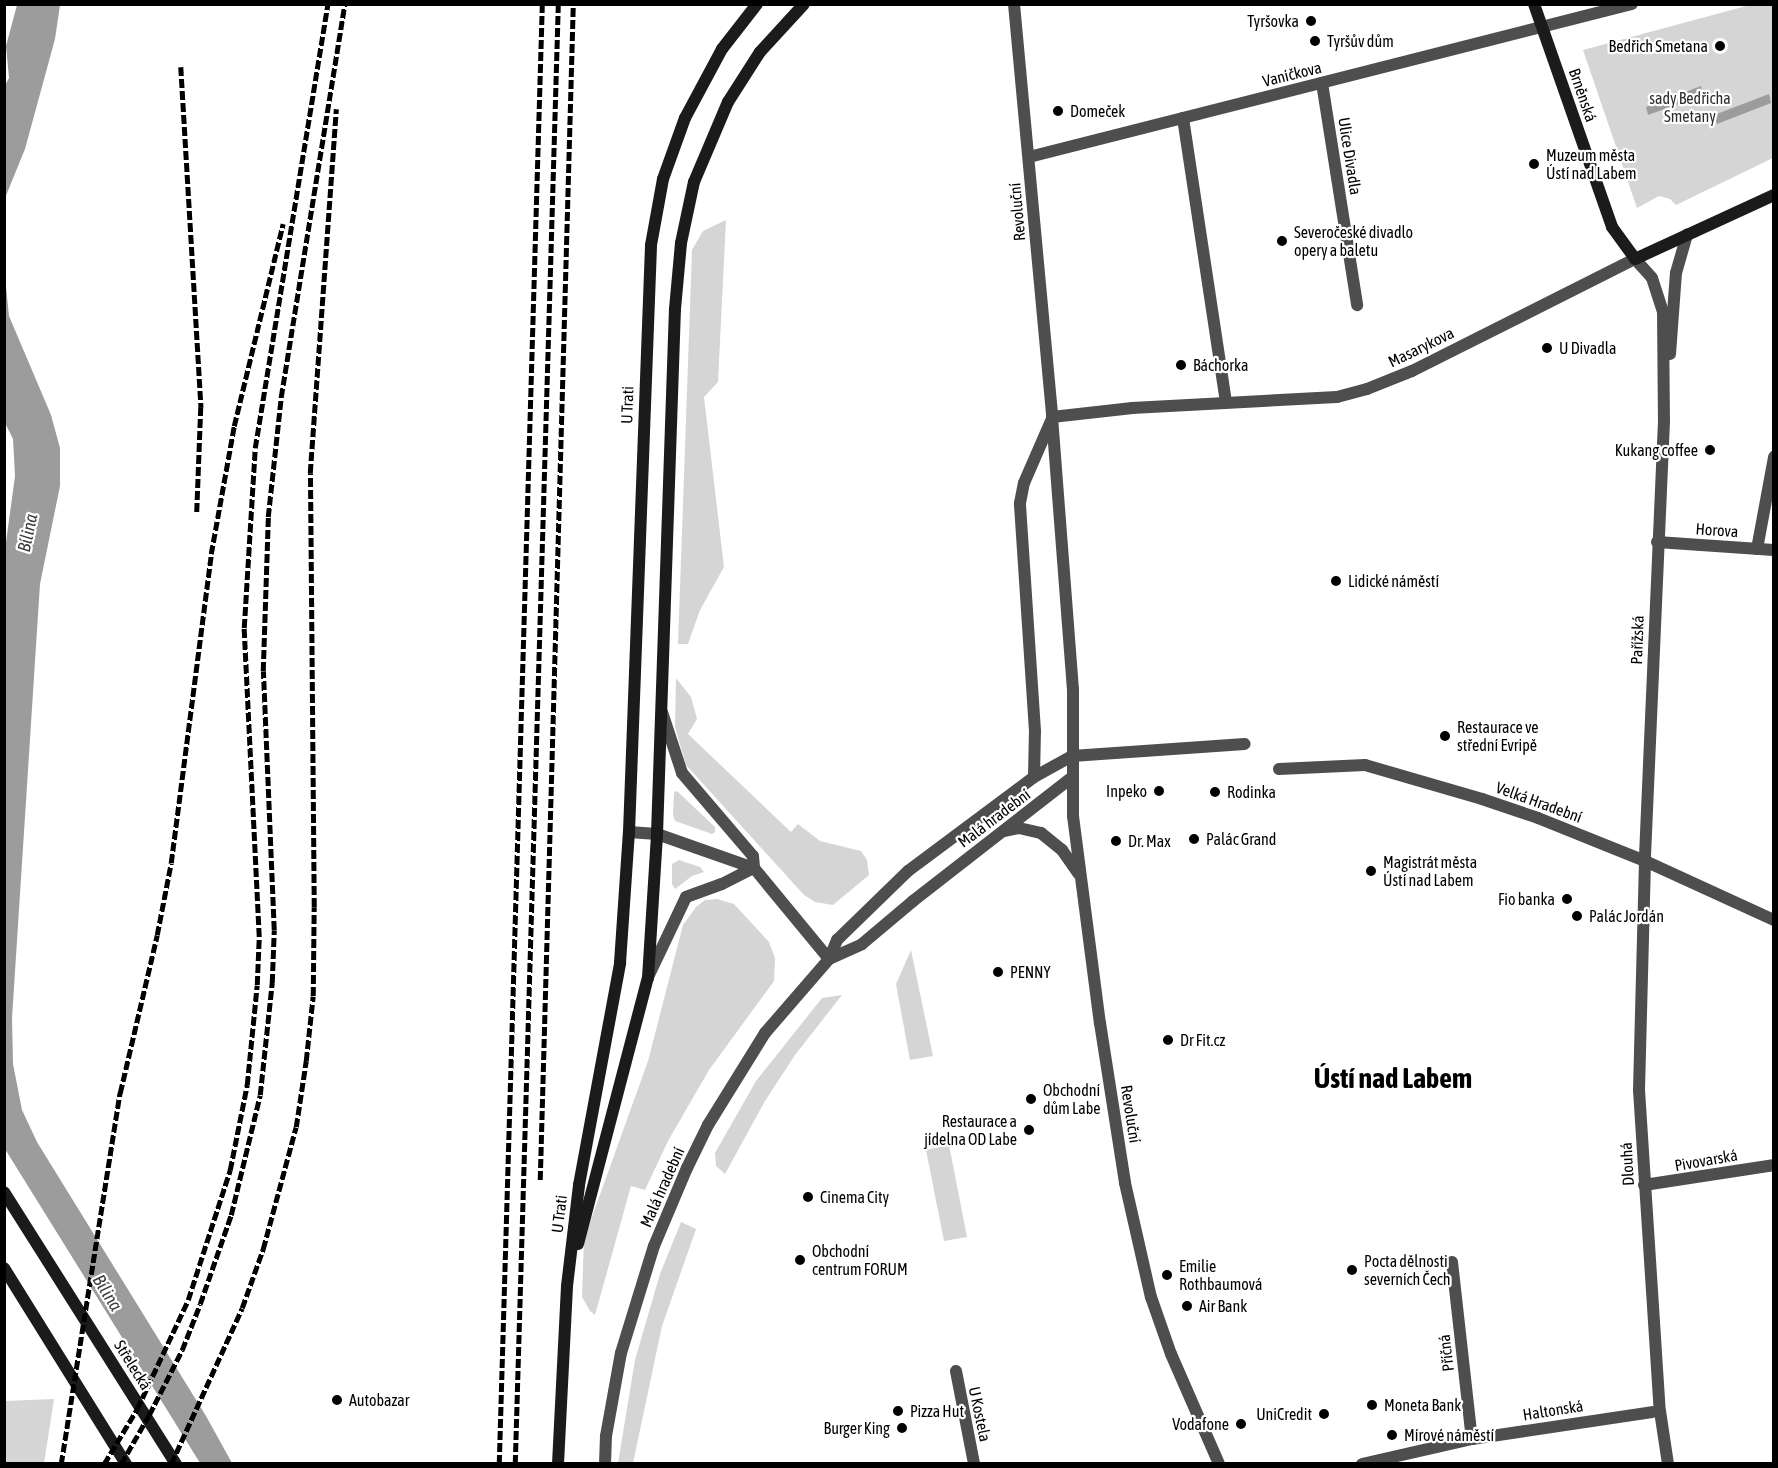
<!DOCTYPE html>
<meta charset="utf-8">
<style>
body{margin:0}
#map{position:relative;width:1778px;height:1468px;overflow:hidden;background:#fff;font-family:"Asap Condensed",sans-serif}
div>[style]{position:absolute}
.green>*{inset:0;background:#d5d5d5}
.water>*{inset:0;background:#9c9c9c}
.street>*{height:12px;margin:-6px;padding:0 6px;transform-origin:6px;border-radius:6px;background:#4e4e4e}
.secondary>*{height:12px;margin:-6px;padding:0 6px;transform-origin:6px;border-radius:6px;background:#1b1b1b}
.rail>*{height:4.5px;margin-top:-2.25px;transform-origin:0;background:repeating-linear-gradient(90deg,#000 0 9px,transparent 0 12px)}
.dots>*{width:16px;height:16px;translate:-50% -50%;box-sizing:border-box;border:3px solid #fff;border-radius:50%}
span{translate:-50% -50%;white-space:nowrap;text-align:center;line-height:1.15;-webkit-text-stroke:4.5px #fff;paint-order:stroke}
.poi-label{font-size:16px;color:#000}
.right{translate:-100% -50%;text-align:right}
.left{translate:0 -50%;text-align:left}
.street-label{font-size:16px;color:#000}
.park-label{font-size:16px;color:#2c2c2c}
.water-label{font-size:18px;color:#3d3d3d;font-style:italic}
.town-label{font-size:28px;color:#000;font-weight:700}
.frame{position:absolute;inset:0;border:6px solid #000;pointer-events:none}
</style>
<div id="map">
<div class="green">
<i style="clip-path:polygon(1750px 5px,1773px 5px,1773px 158px,1676px 205px,1670px 199px,1659px 196px,1637px 208px,1583px 50px)"></i>
<i style="clip-path:polygon(726px 220px,718px 382px,704px 397px,724px 567px,700px 610px,688px 644px,678px 644px,692px 250px,703px 231px)"></i>
<i style="clip-path:polygon(676px 678px,691px 697px,697px 719px,688px 734px,791px 832px,798px 824px,820px 841px,861px 851px,867px 860px,869px 875px,833px 905px,815px 902px,804px 895px,686px 765px,675px 727px)"></i>
<i style="clip-path:polygon(677px 791px,715px 827px,715px 832px,712px 834px,675px 821px,673px 815px,674px 792px)"></i>
<i style="clip-path:polygon(679px 860px,700px 867px,704px 872px,692px 876px,675px 889px,672px 884px,672px 864px)"></i>
<i style="clip-path:polygon(717px 899px,734px 904px,769px 942px,775px 958px,774px 981px,709px 1070px,668px 1141px,645px 1190px,631px 1186px,595px 1315px,590px 1311px,582px 1297px,584px 1239px,648px 1061px,683px 925px,696px 907px,705px 900px)"></i>
<i style="clip-path:polygon(911px 950px,933px 1056px,910px 1060px,896px 984px)"></i>
<i style="clip-path:polygon(842px 995px,795px 1055px,765px 1101px,725px 1174px,716px 1166px,715px 1153px,756px 1081px,822px 998px)"></i>
<i style="clip-path:polygon(949px 1145px,967px 1237px,944px 1241px,926px 1150px)"></i>
<i style="clip-path:polygon(681px 1222px,696px 1229px,662px 1326px,633px 1463px,618px 1463px,635px 1360px,660px 1274px)"></i>
<i style="clip-path:polygon(54px 1399px,44px 1463px,5px 1463px,5px 1401px)"></i>
</div>
<div class="water">
<i style="clip-path:polygon(17px 5px,60px 5px,55px 39px,25px 149px,5px 198px,4px 87px,9px 78px,6px 46px)"></i>
<i style="clip-path:polygon(1701px 86px,1703px 95px,1648px 115px,1646px 107px)"></i>
<i style="clip-path:polygon(1769px 94px,1771px 103px,1717px 124px,1714px 115px)"></i>
<i style="clip-path:polygon(4px 267px,9px 316px,51px 415px,60px 448px,60px 486px,40px 584px,12px 1018px,13px 1064px,22px 1110px,37px 1142px,206px 1416px,232px 1463px,200px 1463px,5px 1149px,4px 557px,15px 476px,13px 439px,5px 423px)"></i>
</div>
<div class="street">
<i style="left:1014px;top:4px;width:415px;rotate:84.7deg"></i>
<i style="left:1052px;top:417px;width:273px;rotate:85.6deg"></i>
<i style="left:1073px;top:689px;width:127px;rotate:90deg"></i>
<i style="left:1073px;top:816px;width:209px;rotate:82.6deg"></i>
<i style="left:1100px;top:1023px;width:162px;rotate:81.1deg"></i>
<i style="left:1125px;top:1183px;width:117px;rotate:77.2deg"></i>
<i style="left:1151px;top:1297px;width:60px;rotate:70.7deg"></i>
<i style="left:1171px;top:1354px;width:120px;rotate:66.4deg"></i>
<i style="left:1322px;top:83px;width:225px;rotate:81deg"></i>
<i style="left:1183px;top:118px;width:288px;rotate:81.4deg"></i>
<i style="left:1029px;top:157px;width:622px;rotate:-14.24deg"></i>
<i style="left:1670px;top:354px;width:81px;rotate:-85.8deg"></i>
<i style="left:1676px;top:273px;width:40px;rotate:-74deg"></i>
<i style="left:1052px;top:417px;width:81px;rotate:-6.4deg"></i>
<i style="left:1132px;top:408px;width:205px;rotate:-3.1deg"></i>
<i style="left:1337px;top:397px;width:31px;rotate:-15deg"></i>
<i style="left:1367px;top:389px;width:48px;rotate:-21.8deg"></i>
<i style="left:1412px;top:371px;width:250px;rotate:-26.7deg"></i>
<i style="left:1635px;top:259px;width:25px;rotate:48deg"></i>
<i style="left:1652px;top:278px;width:35px;rotate:72deg"></i>
<i style="left:1663px;top:311px;width:110px;rotate:89.5deg"></i>
<i style="left:1664px;top:421px;width:440px;rotate:92.5deg"></i>
<i style="left:1645px;top:861px;width:229px;rotate:91.5deg"></i>
<i style="left:1639px;top:1090px;width:322px;rotate:86.3deg"></i>
<i style="left:1660px;top:1411px;width:54px;rotate:81.4deg"></i>
<i style="left:1657px;top:542px;width:117px;rotate:3.9deg"></i>
<i style="left:1757px;top:549px;width:94px;rotate:-79.5deg"></i>
<i style="left:662px;top:712px;width:64px;rotate:71.8deg"></i>
<i style="left:682px;top:773px;width:109px;rotate:49.5deg"></i>
<i style="left:753px;top:856px;width:12px;rotate:85deg"></i>
<i style="left:1279px;top:769px;width:86px;rotate:-2.7deg"></i>
<i style="left:1365px;top:765px;width:122px;rotate:16.2deg"></i>
<i style="left:1482px;top:799px;width:59px;rotate:18.7deg"></i>
<i style="left:1538px;top:818px;width:115px;rotate:21.9deg"></i>
<i style="left:1645px;top:861px;width:142px;rotate:24.6deg"></i>
<i style="left:1034px;top:777px;width:46px;rotate:-88.8deg"></i>
<i style="left:1035px;top:731px;width:228px;rotate:-93.8deg"></i>
<i style="left:1020px;top:503px;width:20px;rotate:-79deg"></i>
<i style="left:1024px;top:483px;width:68px;rotate:-66.5deg"></i>
<i style="left:1005px;top:831px;width:14px;rotate:-12deg"></i>
<i style="left:1019px;top:828px;width:23px;rotate:13deg"></i>
<i style="left:1041px;top:833px;width:27px;rotate:39deg"></i>
<i style="left:1062px;top:850px;width:29px;rotate:55deg"></i>
<i style="left:629px;top:832px;width:28px;rotate:4deg"></i>
<i style="left:657px;top:834px;width:103px;rotate:19.3deg"></i>
<i style="left:754px;top:868px;width:118px;rotate:50.5deg"></i>
<i style="left:829px;top:959px;width:36px;rotate:-24deg"></i>
<i style="left:862px;top:944px;width:67px;rotate:-40.1deg"></i>
<i style="left:913px;top:901px;width:202px;rotate:-37.9deg"></i>
<i style="left:649px;top:975px;width:86px;rotate:-64.6deg"></i>
<i style="left:686px;top:897px;width:38px;rotate:-20deg"></i>
<i style="left:722px;top:884px;width:36px;rotate:-27deg"></i>
<i style="left:1644px;top:1185px;width:132px;rotate:-8.7deg"></i>
<i style="left:1452px;top:1262px;width:178px;rotate:83.6deg"></i>
<i style="left:956px;top:1371px;width:95px;rotate:79deg"></i>
<i style="left:605px;top:1464px;width:28px;rotate:-88deg"></i>
<i style="left:606px;top:1436px;width:84px;rotate:-79.8deg"></i>
<i style="left:621px;top:1353px;width:112px;rotate:-72.9deg"></i>
<i style="left:654px;top:1246px;width:85px;rotate:-67.1deg"></i>
<i style="left:687px;top:1168px;width:48px;rotate:-64deg"></i>
<i style="left:708px;top:1125px;width:108px;rotate:-58.2deg"></i>
<i style="left:765px;top:1033px;width:98px;rotate:-49.1deg"></i>
<i style="left:829px;top:959px;width:21px;rotate:-67deg"></i>
<i style="left:837px;top:940px;width:99px;rotate:-44.2deg"></i>
<i style="left:908px;top:871px;width:157px;rotate:-36.7deg"></i>
<i style="left:1034px;top:777px;width:43px;rotate:-28.9deg"></i>
<i style="left:1072px;top:756px;width:173px;rotate:-4deg"></i>
<i style="left:1362px;top:1464px;width:113px;rotate:-12.8deg"></i>
<i style="left:1472px;top:1439px;width:182px;rotate:-8.5deg"></i>
</div>
<div class="secondary">
<i style="left:1534px;top:4px;width:236px;rotate:70.7deg"></i>
<i style="left:1612px;top:227px;width:39px;rotate:54deg"></i>
<i style="left:1635px;top:259px;width:153px;rotate:-24.7deg"></i>
<i style="left:4px;top:1192px;width:322px;rotate:57.7deg"></i>
<i style="left:578px;top:1244px;width:275px;rotate:-75.3deg"></i>
<i style="left:648px;top:978px;width:144px;rotate:-86.4deg"></i>
<i style="left:657px;top:834px;width:525px;rotate:-88.04deg"></i>
<i style="left:675px;top:309px;width:66px;rotate:-84.8deg"></i>
<i style="left:681px;top:243px;width:62px;rotate:-78deg"></i>
<i style="left:694px;top:182px;width:87px;rotate:-67deg"></i>
<i style="left:728px;top:102px;width:59px;rotate:-57.4deg"></i>
<i style="left:760px;top:52px;width:65px;rotate:-47.5deg"></i>
<i style="left:4px;top:1268px;width:231px;rotate:58.1deg"></i>
<i style="left:558px;top:1464px;width:178px;rotate:-87.1deg"></i>
<i style="left:567px;top:1286px;width:102px;rotate:-83.2deg"></i>
<i style="left:579px;top:1185px;width:226px;rotate:-79.5deg"></i>
<i style="left:620px;top:963px;width:131px;rotate:-86.1deg"></i>
<i style="left:629px;top:832px;width:587px;rotate:-87.85deg"></i>
<i style="left:651px;top:245px;width:67px;rotate:-79.7deg"></i>
<i style="left:663px;top:179px;width:65px;rotate:-70.2deg"></i>
<i style="left:685px;top:118px;width:78px;rotate:-61.8deg"></i>
<i style="left:722px;top:49px;width:57px;rotate:-52.1deg"></i>
</div>
<div class="rail">
<i style="left:181px;top:67px;width:341px;rotate:86.6deg"></i>
<i style="left:201px;top:407px;width:106px;rotate:92.2deg"></i>
<i style="left:540px;top:1180px;width:1176px;rotate:-88.39deg"></i>
<i style="left:61px;top:1464px;width:376px;rotate:-81deg"></i>
<i style="left:120px;top:1093px;width:162px;rotate:-76.8deg"></i>
<i style="left:157px;top:935px;width:73px;rotate:-79deg"></i>
<i style="left:171px;top:863px;width:312px;rotate:-82.6deg"></i>
<i style="left:211px;top:554px;width:130px;rotate:-79.8deg"></i>
<i style="left:234px;top:426px;width:208px;rotate:-76.4deg"></i>
<i style="left:104px;top:1464px;width:64px;rotate:-59deg"></i>
<i style="left:137px;top:1409px;width:120px;rotate:-64.9deg"></i>
<i style="left:188px;top:1300px;width:137px;rotate:-72.1deg"></i>
<i style="left:230px;top:1170px;width:87px;rotate:-78.7deg"></i>
<i style="left:247px;top:1085px;width:100px;rotate:-84.3deg"></i>
<i style="left:257px;top:985px;width:48px;rotate:-87.6deg"></i>
<i style="left:259px;top:937px;width:309px;rotate:-92.8deg"></i>
<i style="left:244px;top:628px;width:180px;rotate:-86.5deg"></i>
<i style="left:255px;top:448px;width:450px;rotate:-80.7deg"></i>
<i style="left:121px;top:1464px;width:56px;rotate:-60.3deg"></i>
<i style="left:149px;top:1415px;width:73px;rotate:-63.1deg"></i>
<i style="left:182px;top:1350px;width:49px;rotate:-68.6deg"></i>
<i style="left:200px;top:1304px;width:94px;rotate:-70.8deg"></i>
<i style="left:231px;top:1215px;width:123px;rotate:-76.4deg"></i>
<i style="left:260px;top:1095px;width:113px;rotate:-83.9deg"></i>
<i style="left:272px;top:983px;width:53px;rotate:-87.8deg"></i>
<i style="left:274px;top:930px;width:259px;rotate:-92.4deg"></i>
<i style="left:263px;top:671px;width:154px;rotate:-88.1deg"></i>
<i style="left:268px;top:517px;width:121px;rotate:-83.8deg"></i>
<i style="left:281px;top:397px;width:398px;rotate:-80.8deg"></i>
<i style="left:171px;top:1464px;width:171px;rotate:-65.5deg"></i>
<i style="left:242px;top:1308px;width:63px;rotate:-70.4deg"></i>
<i style="left:263px;top:1249px;width:126px;rotate:-74.9deg"></i>
<i style="left:296px;top:1127px;width:67px;rotate:-81.4deg"></i>
<i style="left:306px;top:1061px;width:65px;rotate:-83.9deg"></i>
<i style="left:313px;top:996px;width:89px;rotate:-89.4deg"></i>
<i style="left:314px;top:907px;width:434px;rotate:-90.5deg"></i>
<i style="left:310px;top:473px;width:365px;rotate:-85.9deg"></i>
<i style="left:499px;top:1464px;width:1461px;rotate:-88.31deg"></i>
<i style="left:515px;top:1464px;width:1461px;rotate:-88.31deg"></i>
</div>
<div class="dots">
<i style="left:1311px;top:21px;background:#000"></i>
<i style="left:1315px;top:41px;background:#000"></i>
<i style="left:1720px;top:46px;background:#000"></i>
<i style="left:1058px;top:111px;background:#000"></i>
<i style="left:1534px;top:164px;background:#000"></i>
<i style="left:1282px;top:241px;background:#000"></i>
<i style="left:1547px;top:348px;background:#000"></i>
<i style="left:1181px;top:365px;background:#000"></i>
<i style="left:1710px;top:450px;background:#000"></i>
<i style="left:1336px;top:581px;background:#000"></i>
<i style="left:1445px;top:736px;background:#000"></i>
<i style="left:1159px;top:791px;background:#000"></i>
<i style="left:1215px;top:792px;background:#000"></i>
<i style="left:1194px;top:839px;background:#000"></i>
<i style="left:1116px;top:841px;background:#000"></i>
<i style="left:1371px;top:871px;background:#000"></i>
<i style="left:1567px;top:899px;background:#000"></i>
<i style="left:1577px;top:916px;background:#000"></i>
<i style="left:998px;top:972px;background:#000"></i>
<i style="left:1168px;top:1040px;background:#000"></i>
<i style="left:1031px;top:1099px;background:#000"></i>
<i style="left:1029px;top:1130px;background:#000"></i>
<i style="left:808px;top:1197px;background:#000"></i>
<i style="left:800px;top:1260px;background:#000"></i>
<i style="left:1352px;top:1270px;background:#000"></i>
<i style="left:1167px;top:1275px;background:#000"></i>
<i style="left:1187px;top:1306px;background:#000"></i>
<i style="left:337px;top:1400px;background:#000"></i>
<i style="left:1372px;top:1405px;background:#000"></i>
<i style="left:898px;top:1411px;background:#000"></i>
<i style="left:1324px;top:1414px;background:#000"></i>
<i style="left:1241px;top:1424px;background:#000"></i>
<i style="left:902px;top:1428px;background:#000"></i>
<i style="left:1392px;top:1435px;background:#000"></i>
</div>
<div class="poi-label">
<span class="right" style="left:1299px;top:21px">Tyršovka</span>
<span class="left" style="left:1327px;top:41px">Tyršův dům</span>
<span class="right" style="left:1708px;top:46px">Bedřich Smetana</span>
<span class="left" style="left:1070px;top:111px">Domeček</span>
<span class="left" style="left:1546px;top:164px">Muzeum města<br>Ústí nad Labem</span>
<span class="left" style="left:1294px;top:241px">Severočeské divadlo<br>opery a baletu</span>
<span class="left" style="left:1559px;top:348px">U Divadla</span>
<span class="left" style="left:1193px;top:365px">Báchorka</span>
<span class="right" style="left:1698px;top:450px">Kukang coffee</span>
<span class="left" style="left:1348px;top:581px">Lidické náměstí</span>
<span class="left" style="left:1457px;top:736px">Restaurace ve<br>střední Evripě</span>
<span class="right" style="left:1147px;top:791px">Inpeko</span>
<span class="left" style="left:1227px;top:792px">Rodinka</span>
<span class="left" style="left:1206px;top:839px">Palác Grand</span>
<span class="left" style="left:1128px;top:841px">Dr. Max</span>
<span class="left" style="left:1383px;top:871px">Magistrát města<br>Ústí nad Labem</span>
<span class="right" style="left:1555px;top:899px">Fio banka</span>
<span class="left" style="left:1589px;top:916px">Palác Jordán</span>
<span class="left" style="left:1010px;top:972px">PENNY</span>
<span class="left" style="left:1180px;top:1040px">Dr Fit.cz</span>
<span class="left" style="left:1043px;top:1099px">Obchodní<br>dům Labe</span>
<span class="right" style="left:1017px;top:1130px">Restaurace a<br>jídelna OD Labe</span>
<span class="left" style="left:820px;top:1197px">Cinema City</span>
<span class="left" style="left:812px;top:1260px">Obchodní<br>centrum FORUM</span>
<span class="left" style="left:1364px;top:1270px">Pocta dělnosti<br>severních Čech</span>
<span class="left" style="left:1179px;top:1275px">Emilie<br>Rothbaumová</span>
<span class="left" style="left:1199px;top:1306px">Air Bank</span>
<span class="left" style="left:349px;top:1400px">Autobazar</span>
<span class="left" style="left:1384px;top:1405px">Moneta Bank</span>
<span class="left" style="left:910px;top:1411px">Pizza Hut</span>
<span class="right" style="left:1312px;top:1414px">UniCredit</span>
<span class="right" style="left:1229px;top:1424px">Vodafone</span>
<span class="right" style="left:890px;top:1428px">Burger King</span>
<span class="left" style="left:1404px;top:1435px">Mírové náměstí</span>
</div>
<div class="street-label">
<span style="left:1292px;top:74px;rotate:-14deg">Vaníčkova</span>
<span style="left:1583px;top:95px;rotate:71deg">Brněnská</span>
<span style="left:1350px;top:156px;rotate:81deg">Ulice Divadla</span>
<span style="left:1017px;top:212px;rotate:-95deg">Revoluční</span>
<span style="left:1421px;top:347px;rotate:-26deg">Masarykova</span>
<span style="left:627px;top:405px;rotate:-88deg">U Trati</span>
<span style="left:1717px;top:530px;rotate:4deg">Horova</span>
<span style="left:1637px;top:640px;rotate:-88deg">Pařížská</span>
<span style="left:1539px;top:802px;rotate:20deg">Velká Hradební</span>
<span style="left:994px;top:818px;rotate:-37deg">Malá hradební</span>
<span style="left:1131px;top:1114px;rotate:81deg">Revoluční</span>
<span style="left:1706px;top:1160px;rotate:-10deg">Pivovarská</span>
<span style="left:1627px;top:1164px;rotate:-93deg">Dlouhá</span>
<span style="left:662px;top:1187px;rotate:-66deg">Malá hradební</span>
<span style="left:559px;top:1214px;rotate:-83deg">U Trati</span>
<span style="left:1446px;top:1353px;rotate:-97deg">Příčná</span>
<span style="left:133px;top:1365px;rotate:58deg">Střelecká</span>
<span style="left:1553px;top:1410px;rotate:-9deg">Haltonská</span>
<span style="left:980px;top:1414px;rotate:78deg">U Kostela</span>
</div>
<div class="park-label">
<span style="left:1690px;top:107px">sady Bedřicha<br>Smetany</span>
</div>
<div class="water-label">
<span style="left:28px;top:533px;rotate:-78deg">Bílina</span>
<span style="left:107px;top:1293px;rotate:58deg">Bílina</span>
</div>
<div class="town-label">
<span style="left:1393px;top:1078px">Ústí nad Labem</span>
</div>
<div class="frame"></div>
</div>
